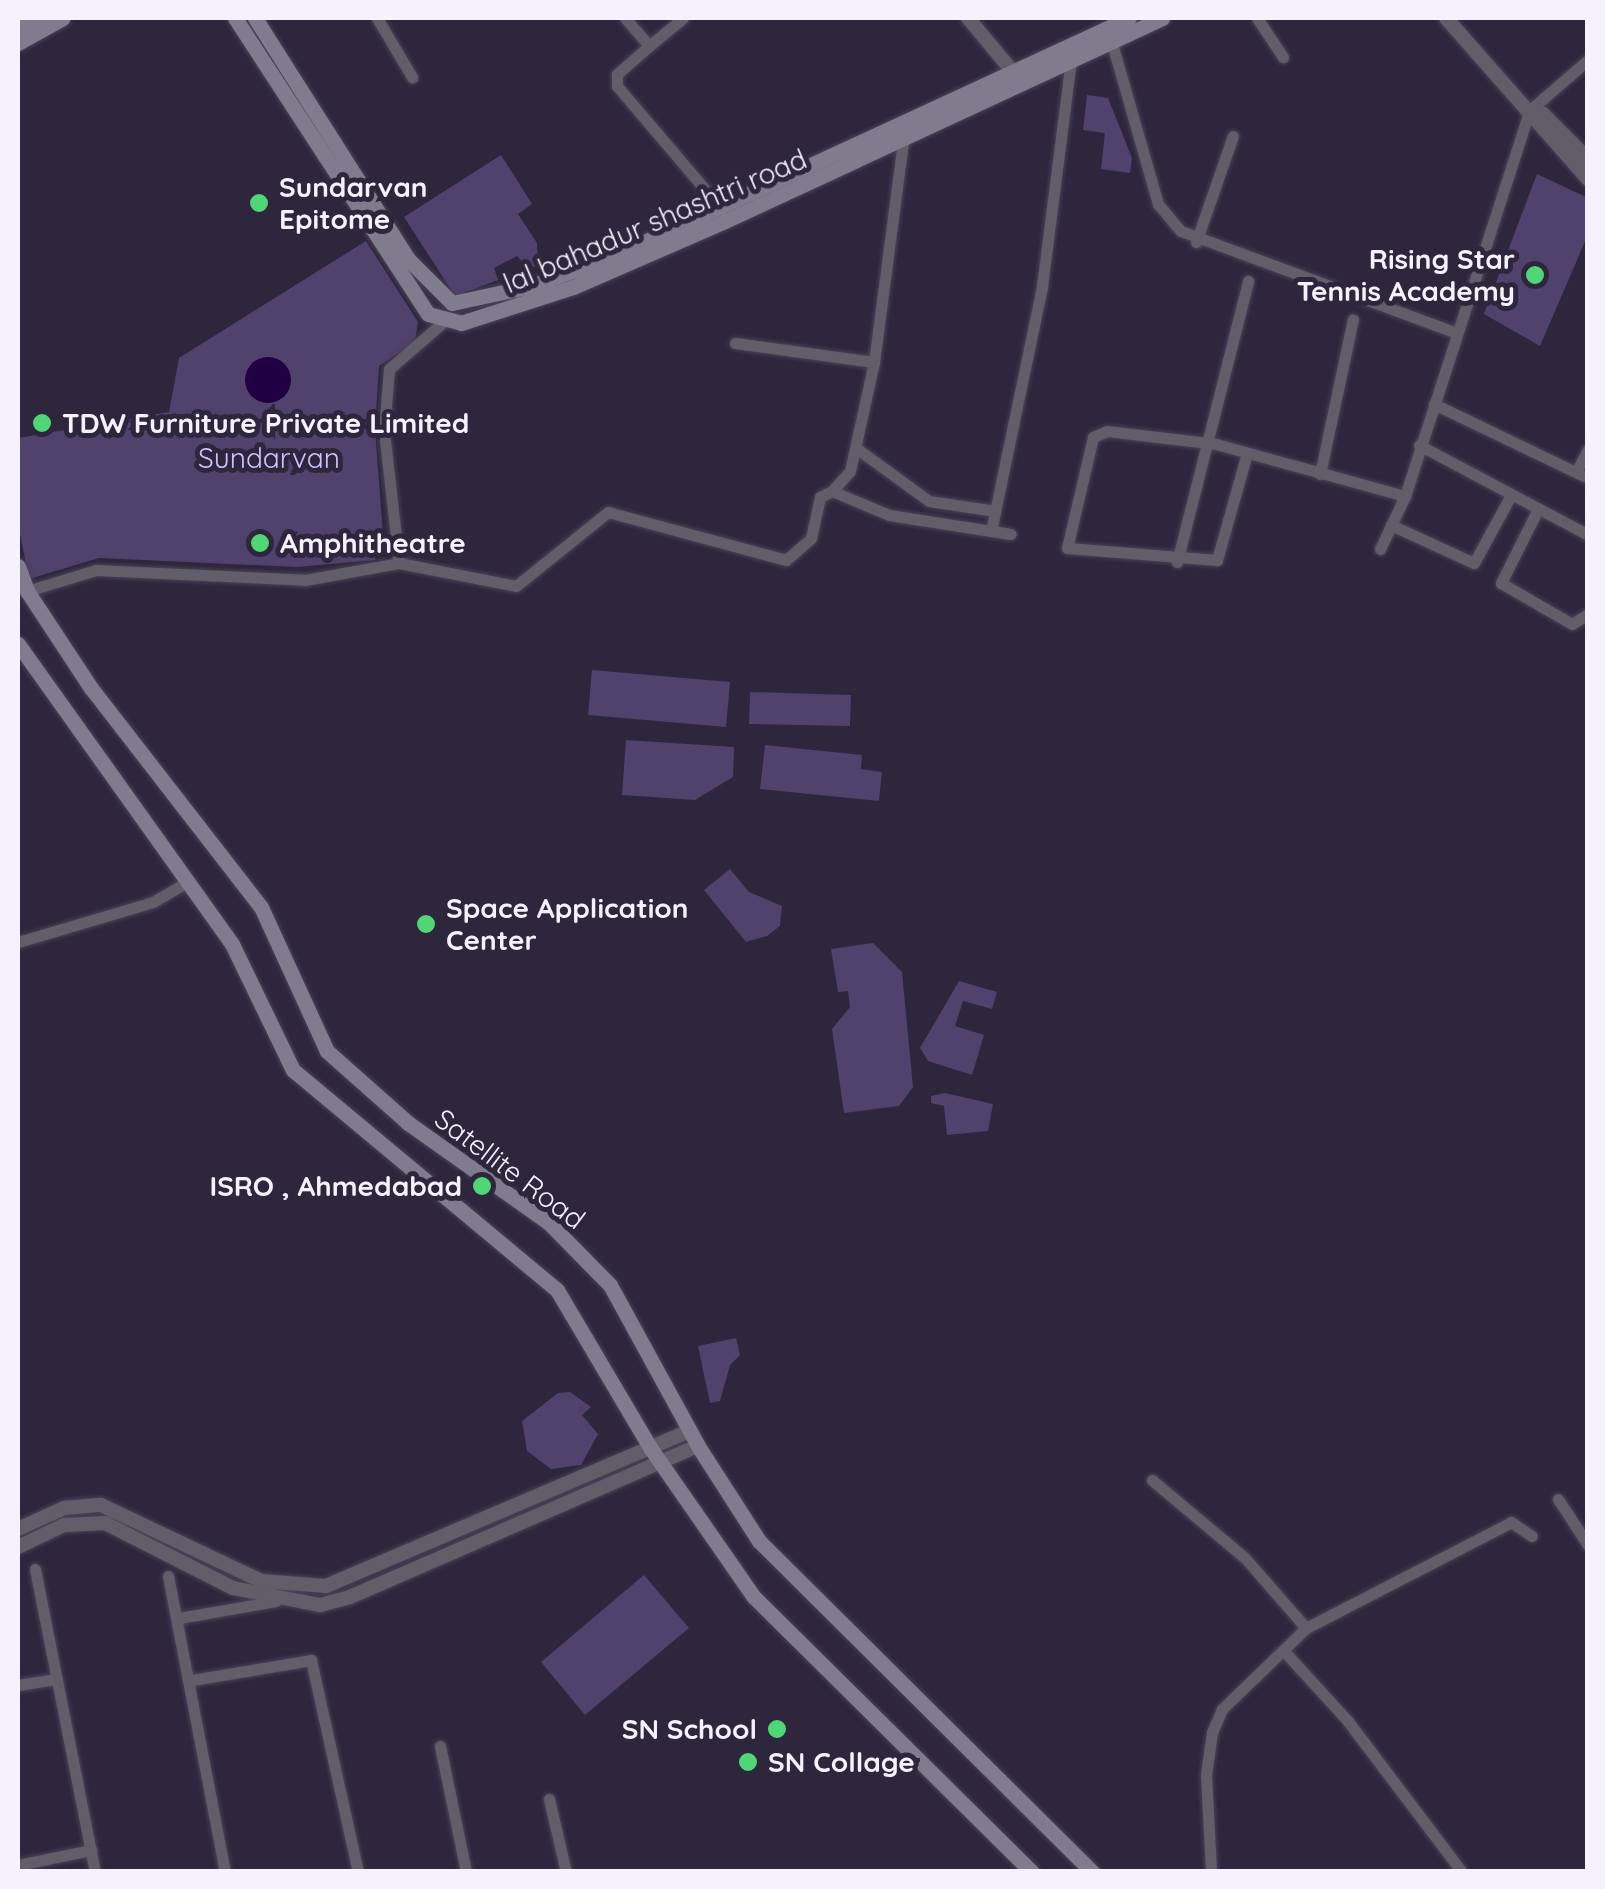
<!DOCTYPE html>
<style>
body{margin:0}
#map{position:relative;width:1605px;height:1889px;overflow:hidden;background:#2d263c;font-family:Quicksand,sans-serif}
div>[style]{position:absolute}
.green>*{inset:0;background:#50426c}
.water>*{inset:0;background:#200043}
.round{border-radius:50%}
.roads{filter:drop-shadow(0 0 2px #494257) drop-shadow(0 0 2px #494257)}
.minor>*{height:11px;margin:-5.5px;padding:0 5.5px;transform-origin:5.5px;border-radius:5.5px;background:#615e6a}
.tertiary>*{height:14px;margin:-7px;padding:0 7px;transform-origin:7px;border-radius:7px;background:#615e6a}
.secondary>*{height:15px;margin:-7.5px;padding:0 7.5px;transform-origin:7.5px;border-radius:7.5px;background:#807b8d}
.dots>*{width:28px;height:28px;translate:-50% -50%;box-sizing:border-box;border:5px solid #2d263c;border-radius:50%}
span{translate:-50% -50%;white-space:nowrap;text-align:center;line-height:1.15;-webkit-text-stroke:10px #2d263c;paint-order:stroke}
.poi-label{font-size:28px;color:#f5f1fd;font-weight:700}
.left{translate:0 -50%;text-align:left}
.right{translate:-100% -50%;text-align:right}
.street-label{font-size:28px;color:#f5f1fd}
.park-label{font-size:28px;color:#d2c0fe}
.frame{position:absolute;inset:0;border:20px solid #f5f1fd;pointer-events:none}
</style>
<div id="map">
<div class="green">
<i style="clip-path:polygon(1087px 95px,1108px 98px,1132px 158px,1130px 173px,1101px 169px,1105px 133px,1083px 130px)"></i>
<i style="clip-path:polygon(501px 155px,532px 204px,518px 214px,537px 243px,538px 266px,528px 268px,517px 256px,494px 268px,498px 280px,455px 296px,404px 217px)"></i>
<i style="clip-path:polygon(1537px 174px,1588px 198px,1587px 237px,1540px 346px,1484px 314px)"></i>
<i style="clip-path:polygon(366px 241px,418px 322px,415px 342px,379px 366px,375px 430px,383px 534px,375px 560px,297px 567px,99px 558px,29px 579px,18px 524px,18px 438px,169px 412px,179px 358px)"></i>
<i style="clip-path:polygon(592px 670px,730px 682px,726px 727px,588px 715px)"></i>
<i style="clip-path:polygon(750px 692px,851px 695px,850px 726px,749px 724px)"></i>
<i style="clip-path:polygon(626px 740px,734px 747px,733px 777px,695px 800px,622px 795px)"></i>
<i style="clip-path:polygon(765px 745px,862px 755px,861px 769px,882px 772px,879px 801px,760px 789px)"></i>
<i style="clip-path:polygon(730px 869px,749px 892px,782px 906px,780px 926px,767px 936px,746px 942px,704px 890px)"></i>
<i style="clip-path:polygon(873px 943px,902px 972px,913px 1087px,899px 1106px,844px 1113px,832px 1029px,850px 1007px,848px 991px,838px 992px,831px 949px)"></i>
<i style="clip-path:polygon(959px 981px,997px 992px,992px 1009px,963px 1001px,955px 1026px,984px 1035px,972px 1075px,928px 1061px,920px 1048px)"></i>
<i style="clip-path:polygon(945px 1093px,993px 1104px,988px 1131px,947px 1135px,944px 1106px,931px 1103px,931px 1096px)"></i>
<i style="clip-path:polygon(736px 1338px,740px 1355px,730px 1365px,720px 1401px,710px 1403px,698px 1346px)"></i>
<i style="clip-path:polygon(570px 1392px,591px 1407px,582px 1415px,598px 1434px,581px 1465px,551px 1469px,527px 1451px,522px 1421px,558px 1393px)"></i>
<i style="clip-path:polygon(644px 1575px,689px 1628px,585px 1715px,541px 1662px)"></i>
</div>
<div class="water">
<i class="round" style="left:245px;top:357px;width:46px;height:46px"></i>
</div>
<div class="roads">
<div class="minor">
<i style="left:377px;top:18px;width:69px;rotate:59.3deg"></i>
<i style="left:625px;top:18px;width:37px;rotate:49deg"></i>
<i style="left:649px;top:46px;width:44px;rotate:-39.5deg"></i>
<i style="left:1257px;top:18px;width:47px;rotate:56.3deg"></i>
<i style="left:1111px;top:40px;width:171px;rotate:74deg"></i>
<i style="left:1158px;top:204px;width:35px;rotate:50deg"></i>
<i style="left:1181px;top:231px;width:294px;rotate:20.3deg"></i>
<i style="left:649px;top:46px;width:43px;rotate:138.8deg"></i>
<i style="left:617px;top:74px;width:12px;rotate:90deg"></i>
<i style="left:617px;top:86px;width:160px;rotate:49.6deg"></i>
<i style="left:1196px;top:242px;width:112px;rotate:-70.8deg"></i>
<i style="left:735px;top:343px;width:140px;rotate:7.8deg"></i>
<i style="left:874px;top:362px;width:112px;rotate:102.4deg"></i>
<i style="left:850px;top:471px;width:27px;rotate:132deg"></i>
<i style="left:874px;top:362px;width:223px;rotate:-82.5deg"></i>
<i style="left:1434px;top:404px;width:171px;rotate:25.7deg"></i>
<i style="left:1419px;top:445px;width:191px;rotate:28deg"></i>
<i style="left:856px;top:448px;width:90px;rotate:36deg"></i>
<i style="left:929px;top:501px;width:67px;rotate:8.6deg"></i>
<i style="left:1247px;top:453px;width:111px;rotate:105.7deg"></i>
<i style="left:1217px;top:560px;width:150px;rotate:-175.4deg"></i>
<i style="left:1067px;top:548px;width:114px;rotate:-76.8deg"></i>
<i style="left:1093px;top:437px;width:15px;rotate:-23deg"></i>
<i style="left:1107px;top:431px;width:110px;rotate:6.8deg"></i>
<i style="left:1216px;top:444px;width:196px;rotate:15.4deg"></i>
<i style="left:1576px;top:472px;width:26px;rotate:-62deg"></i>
<i style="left:1320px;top:474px;width:158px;rotate:-78deg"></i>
<i style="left:1538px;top:509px;width:83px;rotate:116.6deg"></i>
<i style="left:1501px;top:583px;width:82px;rotate:30deg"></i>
<i style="left:1572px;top:624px;width:19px;rotate:-32deg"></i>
<i style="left:1391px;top:525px;width:91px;rotate:24.6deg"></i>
<i style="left:1474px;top:563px;width:77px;rotate:-61.4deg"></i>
<i style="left:991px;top:531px;width:250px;rotate:-78.2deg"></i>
<i style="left:1042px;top:286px;width:229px;rotate:-82.7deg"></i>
<i style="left:1380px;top:549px;width:59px;rotate:-64.7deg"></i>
<i style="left:1405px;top:496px;width:406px;rotate:-72.1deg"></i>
<i style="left:1530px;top:110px;width:77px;rotate:-40.8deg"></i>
<i style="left:1177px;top:562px;width:290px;rotate:-75.8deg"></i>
<i style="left:399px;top:563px;width:119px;rotate:11.1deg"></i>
<i style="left:516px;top:586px;width:118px;rotate:-38.8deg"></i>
<i style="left:608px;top:512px;width:184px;rotate:15.1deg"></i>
<i style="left:786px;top:560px;width:33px;rotate:-41deg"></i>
<i style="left:811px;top:538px;width:42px;rotate:-77.6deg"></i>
<i style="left:820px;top:497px;width:13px;rotate:-27deg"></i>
<i style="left:832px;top:491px;width:62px;rotate:22.8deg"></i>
<i style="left:889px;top:515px;width:123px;rotate:8.9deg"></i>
<i style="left:27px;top:591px;width:72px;rotate:-16.9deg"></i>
<i style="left:96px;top:570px;width:209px;rotate:2.7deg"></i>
<i style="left:305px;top:580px;width:96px;rotate:-10.3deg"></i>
<i style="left:399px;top:563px;width:133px;rotate:-96.5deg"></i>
<i style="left:384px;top:431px;width:62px;rotate:-85.4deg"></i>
<i style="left:389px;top:369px;width:79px;rotate:-40.9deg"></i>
<i style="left:18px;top:942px;width:141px;rotate:-16.5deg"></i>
<i style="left:153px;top:902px;width:42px;rotate:-30.3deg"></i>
<i style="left:1152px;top:1480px;width:121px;rotate:40deg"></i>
<i style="left:1245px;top:1558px;width:93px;rotate:48.9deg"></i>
<i style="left:1306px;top:1628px;width:117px;rotate:136deg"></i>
<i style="left:1222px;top:1709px;width:25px;rotate:113deg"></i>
<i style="left:1212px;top:1732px;width:43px;rotate:97.9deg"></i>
<i style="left:1206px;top:1775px;width:97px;rotate:87deg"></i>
<i style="left:1558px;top:1499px;width:55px;rotate:56.9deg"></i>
<i style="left:35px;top:1569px;width:309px;rotate:78.8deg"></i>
<i style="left:168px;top:1576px;width:301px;rotate:79.1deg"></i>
<i style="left:179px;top:1618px;width:98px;rotate:-9.9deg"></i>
<i style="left:276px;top:1601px;width:7px;rotate:-56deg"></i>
<i style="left:1306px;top:1628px;width:231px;rotate:-27.3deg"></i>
<i style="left:1511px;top:1522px;width:25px;rotate:34deg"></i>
<i style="left:1283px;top:1650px;width:95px;rotate:47.6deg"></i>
<i style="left:1347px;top:1720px;width:191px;rotate:52.9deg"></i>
<i style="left:192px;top:1680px;width:121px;rotate:-9.5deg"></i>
<i style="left:311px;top:1660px;width:217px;rotate:77.5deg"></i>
<i style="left:18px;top:1685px;width:39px;rotate:-9deg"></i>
<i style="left:440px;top:1746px;width:129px;rotate:78.3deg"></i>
<i style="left:549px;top:1799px;width:75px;rotate:76.9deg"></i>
<i style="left:18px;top:1865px;width:75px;rotate:-11.6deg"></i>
</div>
<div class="tertiary">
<i style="left:968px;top:18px;width:78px;rotate:50.2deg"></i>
<i style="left:1446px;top:18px;width:215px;rotate:48.6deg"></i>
<i style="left:1533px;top:114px;width:10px"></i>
<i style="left:1543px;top:114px;width:64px;rotate:45deg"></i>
<i style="left:18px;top:1529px;width:51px;rotate:-24.5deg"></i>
<i style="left:64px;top:1508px;width:37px;rotate:-5deg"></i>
<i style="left:101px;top:1505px;width:177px;rotate:25.4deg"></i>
<i style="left:261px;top:1581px;width:65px;rotate:4.4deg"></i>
<i style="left:326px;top:1586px;width:395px;rotate:-23.1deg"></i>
<i style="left:18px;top:1547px;width:51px;rotate:-25.6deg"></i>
<i style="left:64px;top:1525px;width:41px;rotate:-2.8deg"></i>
<i style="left:105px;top:1523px;width:144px;rotate:26.9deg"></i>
<i style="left:233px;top:1588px;width:89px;rotate:11.1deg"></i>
<i style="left:320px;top:1605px;width:31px;rotate:-15deg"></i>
<i style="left:350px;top:1597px;width:379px;rotate:-23.5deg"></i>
</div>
<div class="secondary">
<i style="left:235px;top:18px;width:353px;rotate:56.9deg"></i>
<i style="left:428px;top:314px;width:34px;rotate:15deg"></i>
<i style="left:461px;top:323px;width:118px;rotate:-17.8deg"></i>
<i style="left:573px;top:287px;width:166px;rotate:-23.5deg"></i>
<i style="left:725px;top:221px;width:482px;rotate:-24.9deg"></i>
<i style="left:255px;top:18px;width:285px;rotate:57.6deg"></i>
<i style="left:408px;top:259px;width:62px;rotate:45deg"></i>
<i style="left:452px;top:303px;width:81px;rotate:-12.1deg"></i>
<i style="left:531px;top:286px;width:90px;rotate:-20deg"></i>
<i style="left:616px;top:255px;width:565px;rotate:-24.8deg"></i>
<i style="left:18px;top:28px;width:22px;rotate:-27deg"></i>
<i style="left:18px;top:43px;width:51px;rotate:-29.1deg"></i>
<i style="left:18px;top:566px;width:27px;rotate:70deg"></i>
<i style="left:27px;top:591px;width:116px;rotate:56.6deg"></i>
<i style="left:91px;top:688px;width:277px;rotate:52.2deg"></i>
<i style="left:261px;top:907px;width:158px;rotate:65.4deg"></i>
<i style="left:327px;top:1051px;width:108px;rotate:41.6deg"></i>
<i style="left:408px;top:1123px;width:173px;rotate:35.3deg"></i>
<i style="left:549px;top:1223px;width:87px;rotate:45.5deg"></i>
<i style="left:610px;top:1285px;width:183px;rotate:61.3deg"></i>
<i style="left:698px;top:1446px;width:113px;rotate:57.3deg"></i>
<i style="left:759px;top:1541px;width:470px;rotate:44.8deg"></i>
<i style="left:18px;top:644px;width:369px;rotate:54.5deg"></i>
<i style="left:232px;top:944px;width:140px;rotate:64.2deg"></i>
<i style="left:293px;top:1070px;width:344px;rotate:39.8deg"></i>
<i style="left:557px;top:1290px;width:185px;rotate:59.4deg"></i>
<i style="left:651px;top:1449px;width:180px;rotate:55.2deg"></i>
<i style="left:754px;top:1597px;width:391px;rotate:44.7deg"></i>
</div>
</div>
<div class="dots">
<i style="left:259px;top:203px;background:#50d674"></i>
<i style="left:1535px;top:275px;background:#50d674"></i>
<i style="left:42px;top:423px;background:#50d674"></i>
<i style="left:260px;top:543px;background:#50d674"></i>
<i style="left:426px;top:924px;background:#50d674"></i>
<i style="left:482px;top:1186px;background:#50d674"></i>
<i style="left:777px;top:1729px;background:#50d674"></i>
<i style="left:748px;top:1762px;background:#50d674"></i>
</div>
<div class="poi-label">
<span class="left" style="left:279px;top:203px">Sundarvan<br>Epitome</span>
<span class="right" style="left:1515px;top:275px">Rising Star<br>Tennis Academy</span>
<span class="left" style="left:62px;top:423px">TDW Furniture Private Limited</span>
<span class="left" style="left:280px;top:543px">Amphitheatre</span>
<span class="left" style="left:446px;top:924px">Space Application<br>Center</span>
<span class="right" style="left:462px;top:1186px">ISRO , Ahmedabad</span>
<span class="right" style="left:757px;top:1729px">SN School</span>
<span class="left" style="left:768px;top:1762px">SN Collage</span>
</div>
<div class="street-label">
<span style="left:655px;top:221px;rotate:-23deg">lal bahadur shashtri road</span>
<span style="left:510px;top:1169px;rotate:37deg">Satellite Road</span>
</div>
<div class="park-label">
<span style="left:269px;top:458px">Sundarvan</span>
</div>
<div class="frame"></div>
</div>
